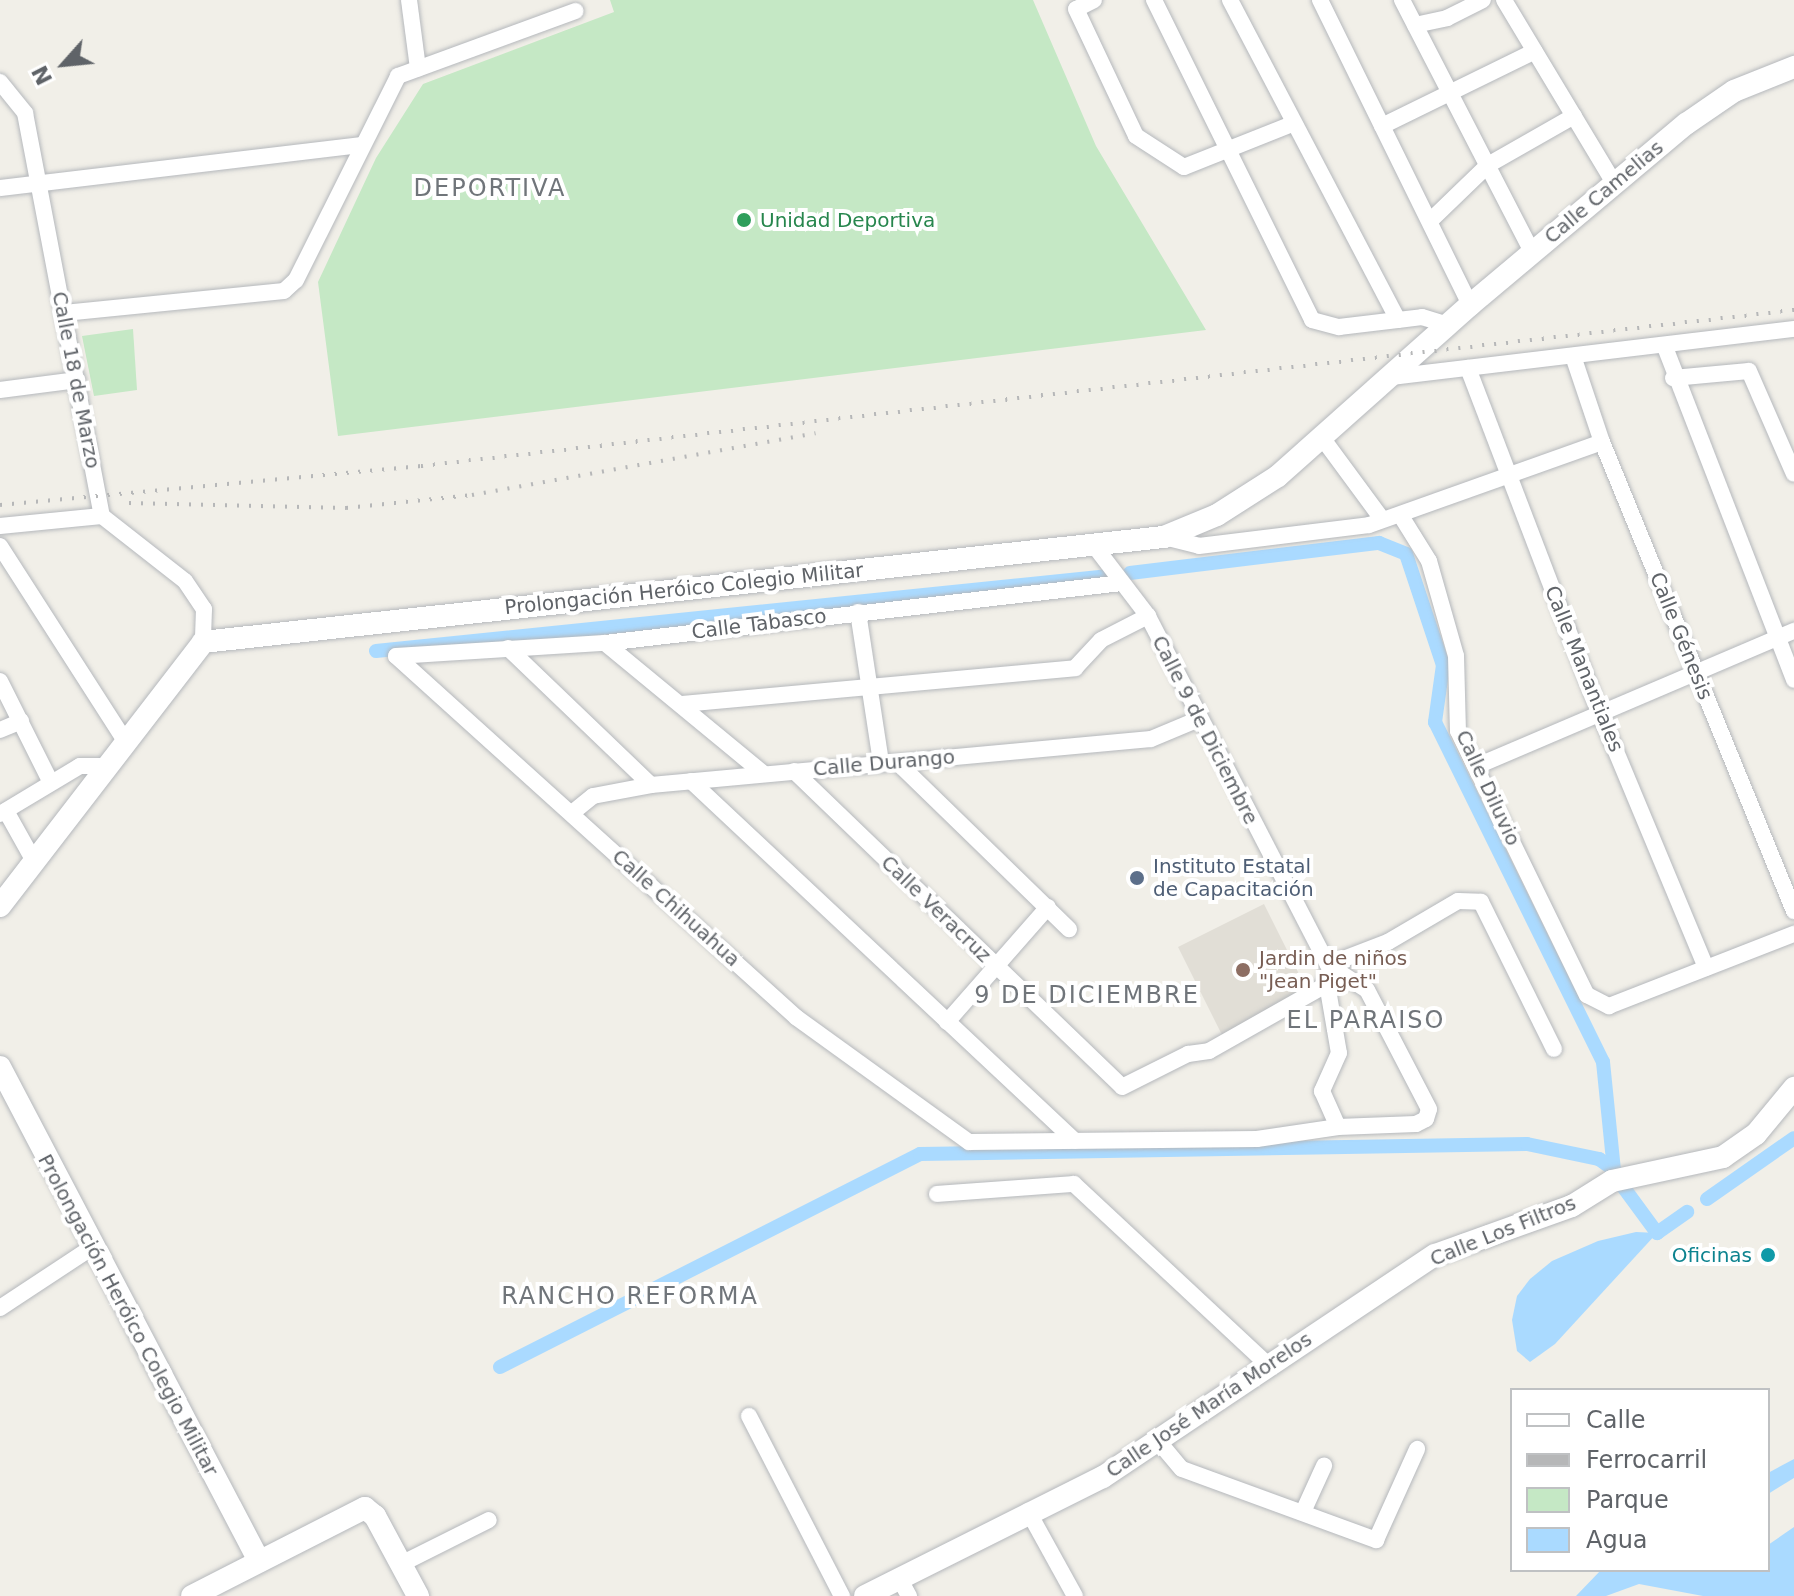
<!DOCTYPE html>
<meta charset="utf-8">
<style>
body{margin:0}
#map{position:relative;width:1794px;height:1596px;overflow:hidden;background:#f1efe8;font-family:"DejaVu Sans",sans-serif}
div>[style]{position:absolute}
.education>*{inset:0;background:#e1ded6}
.green>*{inset:0;background:#c5e8c5}
.water>*{inset:0;background:#aadaff}
.canal>*{height:14px;margin:-7px;padding:0 7px;transform-origin:7px;border-radius:7px;background:#aadaff}
.roads{filter:drop-shadow(0 0 2px #b5b8bc) drop-shadow(0 0 2px #b5b8bc)}
.street>*{height:16px;margin:-8px;padding:0 8px;transform-origin:8px;border-radius:8px;background:#fff}
.secondary>*{height:22px;margin:-11px;padding:0 11px;transform-origin:11px;border-radius:11px;background:#fff}
.rail>*{height:4px;margin-top:-2px;transform-origin:0;background:repeating-linear-gradient(90deg,#b6b7b8 0 2px,transparent 0 12px)}
.dots>*{width:22px;height:22px;translate:-50% -50%;box-sizing:border-box;border:4px solid #fff;border-radius:50%}
span{translate:-50% -50%;white-space:nowrap;text-align:center;line-height:1.15;-webkit-text-stroke:8px #fff;paint-order:stroke}
.street-label{font-size:20px;color:#5f6368}
.leisure-label{font-size:20px;color:#27864d}
.left{translate:0 -50%;text-align:left}
.service-label{font-size:20px;color:#4e5e75}
.education-label{font-size:20px;color:#785e54}
.culture-label{font-size:20px;color:#0d838f}
.right{translate:-100% -50%;text-align:right}
.quarter-label{font-size:24px;color:#70757a;letter-spacing:2px}
.legend{position:absolute;left:1510px;top:1388px;width:260px;height:184px;box-sizing:border-box;background:#fff;border:2px solid #bfc1c3;margin:0;padding:10px 14px;list-style:none;font-size:24px;color:#5f6368}
.legend li{display:flex;align-items:center;gap:16px;height:40px}
.legend b{width:40px;border:2px solid #bfc1c3}
.north{position:absolute;left:24px;top:24px;width:80px;height:80px;-webkit-text-stroke:6px #fff;paint-order:stroke;rotate:243deg;font-size:22px;font-weight:700;line-height:32px;text-align:center;color:#5f6368}
.north::after{content:'';display:block;margin:auto;width:28px;height:36px;background:#5f6368;clip-path:polygon(50% 0,100% 100%,50% 72%,0 100%)}
</style>
<div id="map">
<div class="education">
<i style="clip-path:polygon(1264px 904px,1309px 994px,1223px 1037px,1178px 947px)"></i>
</div>
<div class="green">
<i style="clip-path:polygon(610px 0,1033px 0,1096px 146px,1206px 330px,338px 436px,318px 282px,376px 158px,423px 84px,614px 12px)"></i>
<i style="clip-path:polygon(133px 329px,137px 390px,94px 396px,82px 336px)"></i>
</div>
<div class="water">
<i style="clip-path:polygon(1636px 1232px,1657px 1233px,1555px 1344px,1530px 1362px,1517px 1351px,1512px 1320px,1517px 1296px,1530px 1279px,1552px 1261px,1598px 1241px)"></i>
<i style="clip-path:polygon(1794px 1459px,1794px 1478px,1768px 1494px,1768px 1473px)"></i>
<i style="clip-path:polygon(1794px 1527px,1794px 1596px,1703px 1596px,1639px 1584px,1606px 1596px,1576px 1596px,1601px 1570px,1768px 1570px,1768px 1545px)"></i>
</div>
<div class="canal">
<i style="left:1130px;top:573px;width:251px;rotate:-6.9deg"></i>
<i style="left:1379px;top:543px;width:29px;rotate:22deg"></i>
<i style="left:1406px;top:554px;width:117px;rotate:71.6deg"></i>
<i style="left:1443px;top:665px;width:58px;rotate:98deg"></i>
<i style="left:1435px;top:722px;width:379px;rotate:63.7deg"></i>
<i style="left:1603px;top:1062px;width:110px;rotate:84.2deg"></i>
<i style="left:376px;top:651px;width:737px;rotate:-5.84deg"></i>
<i style="left:1624px;top:1188px;width:56px;rotate:53.7deg"></i>
<i style="left:1657px;top:1233px;width:37px;rotate:-35deg"></i>
<i style="left:1707px;top:1199px;width:106px;rotate:-35deg"></i>
<i style="left:500px;top:1367px;width:471px;rotate:-26.9deg"></i>
<i style="left:920px;top:1154px;width:607px;rotate:-0.94deg"></i>
<i style="left:1527px;top:1144px;width:74px;rotate:11.8deg"></i>
<i style="left:1599px;top:1159px;width:19px;rotate:36deg"></i>
</div>
<div class="roads">
<div class="street">
<i style="left:409px;top:0;width:69px;rotate:82.5deg"></i>
<i style="left:1094px;top:0;width:20px;rotate:153deg"></i>
<i style="left:1076px;top:9px;width:140px;rotate:64.7deg"></i>
<i style="left:1136px;top:136px;width:57px;rotate:32.9deg"></i>
<i style="left:1184px;top:167px;width:116px;rotate:-21.7deg"></i>
<i style="left:1154px;top:0;width:357px;rotate:63.7deg"></i>
<i style="left:1312px;top:320px;width:28px;rotate:15deg"></i>
<i style="left:1339px;top:327px;width:59px;rotate:-6.8deg"></i>
<i style="left:1230px;top:0;width:361px;rotate:62.3deg"></i>
<i style="left:1398px;top:320px;width:24px;rotate:-7deg"></i>
<i style="left:1422px;top:317px;width:27px;rotate:17deg"></i>
<i style="left:1320px;top:0;width:340px;rotate:63.8deg"></i>
<i style="left:1402px;top:0;width:284px;rotate:62.7deg"></i>
<i style="left:1504px;top:0;width:214px;rotate:59deg"></i>
<i style="left:1415px;top:25px;width:33px;rotate:-12deg"></i>
<i style="left:1447px;top:18px;width:40px;rotate:-26.6deg"></i>
<i style="left:0;top:82px;width:40px;rotate:51deg"></i>
<i style="left:25px;top:113px;width:410px;rotate:79.2deg"></i>
<i style="left:102px;top:516px;width:105px;rotate:38.1deg"></i>
<i style="left:185px;top:581px;width:34px;rotate:56deg"></i>
<i style="left:204px;top:609px;width:33px;rotate:92deg"></i>
<i style="left:1382px;top:126px;width:170px;rotate:-26.1deg"></i>
<i style="left:0;top:188px;width:363px;rotate:-6.8deg"></i>
<i style="left:1430px;top:221px;width:81px;rotate:-44deg"></i>
<i style="left:1488px;top:165px;width:99px;rotate:-29.7deg"></i>
<i style="left:64px;top:313px;width:221px;rotate:-5.7deg"></i>
<i style="left:284px;top:291px;width:16px;rotate:-43deg"></i>
<i style="left:296px;top:280px;width:228px;rotate:-63.4deg"></i>
<i style="left:398px;top:76px;width:189px;rotate:-20.1deg"></i>
<i style="left:1665px;top:347px;width:357px;rotate:68.8deg"></i>
<i style="left:1574px;top:359px;width:88px;rotate:71.4deg"></i>
<i style="left:1602px;top:442px;width:507px;rotate:67.74deg"></i>
<i style="left:1468px;top:368px;width:369px;rotate:69.1deg"></i>
<i style="left:1600px;top:713px;width:276px;rotate:67.4deg"></i>
<i style="left:1391px;top:377px;width:406px;rotate:-6.8deg"></i>
<i style="left:1673px;top:378px;width:76px;rotate:-5.3deg"></i>
<i style="left:1749px;top:371px;width:112px;rotate:66.4deg"></i>
<i style="left:0;top:390px;width:78px;rotate:-7.4deg"></i>
<i style="left:1323px;top:439px;width:99px;rotate:53.6deg"></i>
<i style="left:1401px;top:516px;width:53px;rotate:58.1deg"></i>
<i style="left:1429px;top:561px;width:99px;rotate:74.1deg"></i>
<i style="left:1456px;top:656px;width:75px;rotate:88.5deg"></i>
<i style="left:1458px;top:731px;width:294px;rotate:64deg"></i>
<i style="left:1587px;top:995px;width:25px;rotate:27deg"></i>
<i style="left:1609px;top:1006px;width:199px;rotate:-21.3deg"></i>
<i style="left:0;top:526px;width:102px;rotate:-5.6deg"></i>
<i style="left:1164px;top:537px;width:36px;rotate:14deg"></i>
<i style="left:1199px;top:546px;width:171px;rotate:-7deg"></i>
<i style="left:1369px;top:525px;width:247px;rotate:-19.6deg"></i>
<i style="left:0;top:546px;width:233px;rotate:57.3deg"></i>
<i style="left:858px;top:612px;width:153px;rotate:81.3deg"></i>
<i style="left:605px;top:643px;width:206px;rotate:39.5deg"></i>
<i style="left:508px;top:648px;width:198px;rotate:43.8deg"></i>
<i style="left:396px;top:656px;width:540px;rotate:42.07deg"></i>
<i style="left:797px;top:1018px;width:212px;rotate:35.8deg"></i>
<i style="left:969px;top:1142px;width:288px;rotate:-0.6deg"></i>
<i style="left:1257px;top:1139px;width:82px;rotate:-8.4deg"></i>
<i style="left:1338px;top:1127px;width:78px;rotate:-2.2deg"></i>
<i style="left:1416px;top:1124px;width:11px;rotate:-27deg"></i>
<i style="left:1426px;top:1119px;width:10px;rotate:-73deg"></i>
<i style="left:1429px;top:1109px;width:134px;rotate:-117.5deg"></i>
<i style="left:1367px;top:990px;width:46px;rotate:-147.3deg"></i>
<i style="left:1328px;top:965px;width:393px;rotate:-117.3deg"></i>
<i style="left:1148px;top:616px;width:91px;rotate:-127.4deg"></i>
<i style="left:396px;top:656px;width:209px;rotate:-3.6deg"></i>
<i style="left:605px;top:643px;width:520px;rotate:-6.62deg"></i>
<i style="left:0;top:681px;width:112px;rotate:63.4deg"></i>
<i style="left:682px;top:704px;width:395px;rotate:-5.2deg"></i>
<i style="left:1075px;top:668px;width:38px;rotate:-47deg"></i>
<i style="left:1101px;top:640px;width:53px;rotate:-27.1deg"></i>
<i style="left:0;top:730px;width:23px;rotate:-23deg"></i>
<i style="left:897px;top:762px;width:240px;rotate:44.2deg"></i>
<i style="left:1477px;top:766px;width:345px;rotate:-23.1deg"></i>
<i style="left:794px;top:771px;width:455px;rotate:43.9deg"></i>
<i style="left:1122px;top:1087px;width:74px;rotate:-26.6deg"></i>
<i style="left:1188px;top:1054px;width:21px;rotate:-8deg"></i>
<i style="left:1209px;top:1051px;width:132px;rotate:-29.5deg"></i>
<i style="left:691px;top:781px;width:526px;rotate:43.15deg"></i>
<i style="left:6px;top:811px;width:57px;rotate:60.8deg"></i>
<i style="left:572px;top:813px;width:27px;rotate:-39deg"></i>
<i style="left:593px;top:796px;width:59px;rotate:-10.7deg"></i>
<i style="left:651px;top:785px;width:502px;rotate:-5.26deg"></i>
<i style="left:1151px;top:739px;width:52px;rotate:-22.6deg"></i>
<i style="left:0;top:814px;width:93px;rotate:-31deg"></i>
<i style="left:80px;top:766px;width:27px"></i>
<i style="left:1328px;top:965px;width:64px;rotate:-21deg"></i>
<i style="left:1388px;top:942px;width:81px;rotate:-30.4deg"></i>
<i style="left:1458px;top:901px;width:23px;rotate:2deg"></i>
<i style="left:1481px;top:902px;width:164px;rotate:63.6deg"></i>
<i style="left:1326px;top:978px;width:76px;rotate:80.2deg"></i>
<i style="left:1339px;top:1053px;width:42px;rotate:114.1deg"></i>
<i style="left:1322px;top:1091px;width:39px;rotate:66deg"></i>
<i style="left:947px;top:1022px;width:153px;rotate:-48.7deg"></i>
<i style="left:937px;top:1194px;width:137px;rotate:-4.2deg"></i>
<i style="left:1074px;top:1184px;width:267px;rotate:43deg"></i>
<i style="left:0;top:1308px;width:109px;rotate:-33.4deg"></i>
<i style="left:749px;top:1416px;width:203px;rotate:62.7deg"></i>
<i style="left:1159px;top:1442px;width:35px;rotate:50deg"></i>
<i style="left:1182px;top:1469px;width:207px;rotate:20.1deg"></i>
<i style="left:1376px;top:1540px;width:100px;rotate:-65.7deg"></i>
<i style="left:1028px;top:1511px;width:97px;rotate:61.1deg"></i>
<i style="left:1303px;top:1512px;width:51px;rotate:-65.5deg"></i>
<i style="left:401px;top:1564px;width:98px;rotate:-26.6deg"></i>
<i style="left:899px;top:1578px;width:21px;rotate:61deg"></i>
</div>
<div class="secondary">
<i style="left:0;top:906px;width:333px;rotate:-52.4deg"></i>
<i style="left:203px;top:642px;width:967px;rotate:-6.24deg"></i>
<i style="left:1164px;top:537px;width:57px;rotate:-22.5deg"></i>
<i style="left:1217px;top:515px;width:72px;rotate:-32.6deg"></i>
<i style="left:1278px;top:476px;width:257px;rotate:-41.7deg"></i>
<i style="left:1470px;top:305px;width:282px;rotate:-40deg"></i>
<i style="left:1686px;top:124px;width:58px;rotate:-34.5deg"></i>
<i style="left:1734px;top:91px;width:65px;rotate:-21.8deg"></i>
<i style="left:0;top:1067px;width:558px;rotate:62.33deg"></i>
<i style="left:192px;top:1596px;width:194px;rotate:-27deg"></i>
<i style="left:365px;top:1508px;width:13px;rotate:39deg"></i>
<i style="left:375px;top:1516px;width:91px;rotate:61.7deg"></i>
<i style="left:865px;top:1596px;width:266px;rotate:-26.6deg"></i>
<i style="left:1103px;top:1477px;width:399px;rotate:-33.8deg"></i>
<i style="left:1435px;top:1255px;width:145px;rotate:-19.7deg"></i>
<i style="left:1572px;top:1206px;width:47px;rotate:-32deg"></i>
<i style="left:1612px;top:1181px;width:114px;rotate:-12.2deg"></i>
<i style="left:1723px;top:1157px;width:40px;rotate:-34.9deg"></i>
<i style="left:1756px;top:1134px;width:60px;rotate:-50.4deg"></i>
</div>
</div>
<div class="rail">
<i style="left:129px;top:503px;width:217px;rotate:1.3deg"></i>
<i style="left:346px;top:508px;width:127px;rotate:-5.9deg"></i>
<i style="left:472px;top:495px;width:349px;rotate:-10.2deg"></i>
<i style="left:0;top:505px;width:423px;rotate:-5.3deg"></i>
<i style="left:421px;top:466px;width:1382px;rotate:-6.48deg"></i>
</div>
<div class="dots">
<i style="left:744px;top:220px;background:#2e9e5b"></i>
<i style="left:1137px;top:878px;background:#5c6f8a"></i>
<i style="left:1243px;top:970px;background:#8d6e63"></i>
<i style="left:1768px;top:1255px;background:#0f9aa8"></i>
</div>
<div class="street-label">
<span style="left:1604px;top:192px;rotate:-40deg">Calle Camelias</span>
<span style="left:76px;top:380px;rotate:79deg">Calle 18 de Marzo</span>
<span style="left:684px;top:589px;rotate:-6deg">Prolongación Heróico Colegio Militar</span>
<span style="left:759px;top:624px;rotate:-7deg">Calle Tabasco</span>
<span style="left:1681px;top:636px;rotate:68deg">Calle Génesis</span>
<span style="left:1584px;top:669px;rotate:68deg">Calle Manantiales</span>
<span style="left:1205px;top:730px;rotate:63deg">Calle 9 de Diciembre</span>
<span style="left:884px;top:763px;rotate:-5deg">Calle Durango</span>
<span style="left:1488px;top:788px;rotate:65deg">Calle Diluvio</span>
<span style="left:676px;top:908px;rotate:42deg">Calle Chihuahua</span>
<span style="left:936px;top:909px;rotate:44deg">Calle Veracruz</span>
<span style="left:1503px;top:1231px;rotate:-22deg">Calle Los Filtros</span>
<span style="left:128px;top:1315px;rotate:62deg">Prolongación Heróico Colegio Militar</span>
<span style="left:1209px;top:1405px;rotate:-34deg">Calle José María Morelos</span>
</div>
<div class="leisure-label">
<span class="left" style="left:760px;top:220px">Unidad Deportiva</span>
</div>
<div class="service-label">
<span class="left" style="left:1153px;top:878px">Instituto Estatal<br>de Capacitación</span>
</div>
<div class="education-label">
<span class="left" style="left:1259px;top:970px">Jardin de niños<br>"Jean Piget"</span>
</div>
<div class="culture-label">
<span class="right" style="left:1752px;top:1255px">Oficinas</span>
</div>
<div class="quarter-label">
<span style="left:490px;top:189px">DEPORTIVA</span>
<span style="left:1087px;top:996px">9 DE DICIEMBRE</span>
<span style="left:1366px;top:1021px">EL PARAISO</span>
<span style="left:630px;top:1297px">RANCHO REFORMA</span>
</div>
<ul class="legend">
<li><b style="height:10px;background:#fff"></b>Calle</li>
<li><b style="height:10px;background:#b6b7b8"></b>Ferrocarril</li>
<li><b style="height:22px;background:#c5e8c5"></b>Parque</li>
<li><b style="height:22px;background:#aadaff"></b>Agua</li>
</ul>
<div class="north">N</div>
</div>
